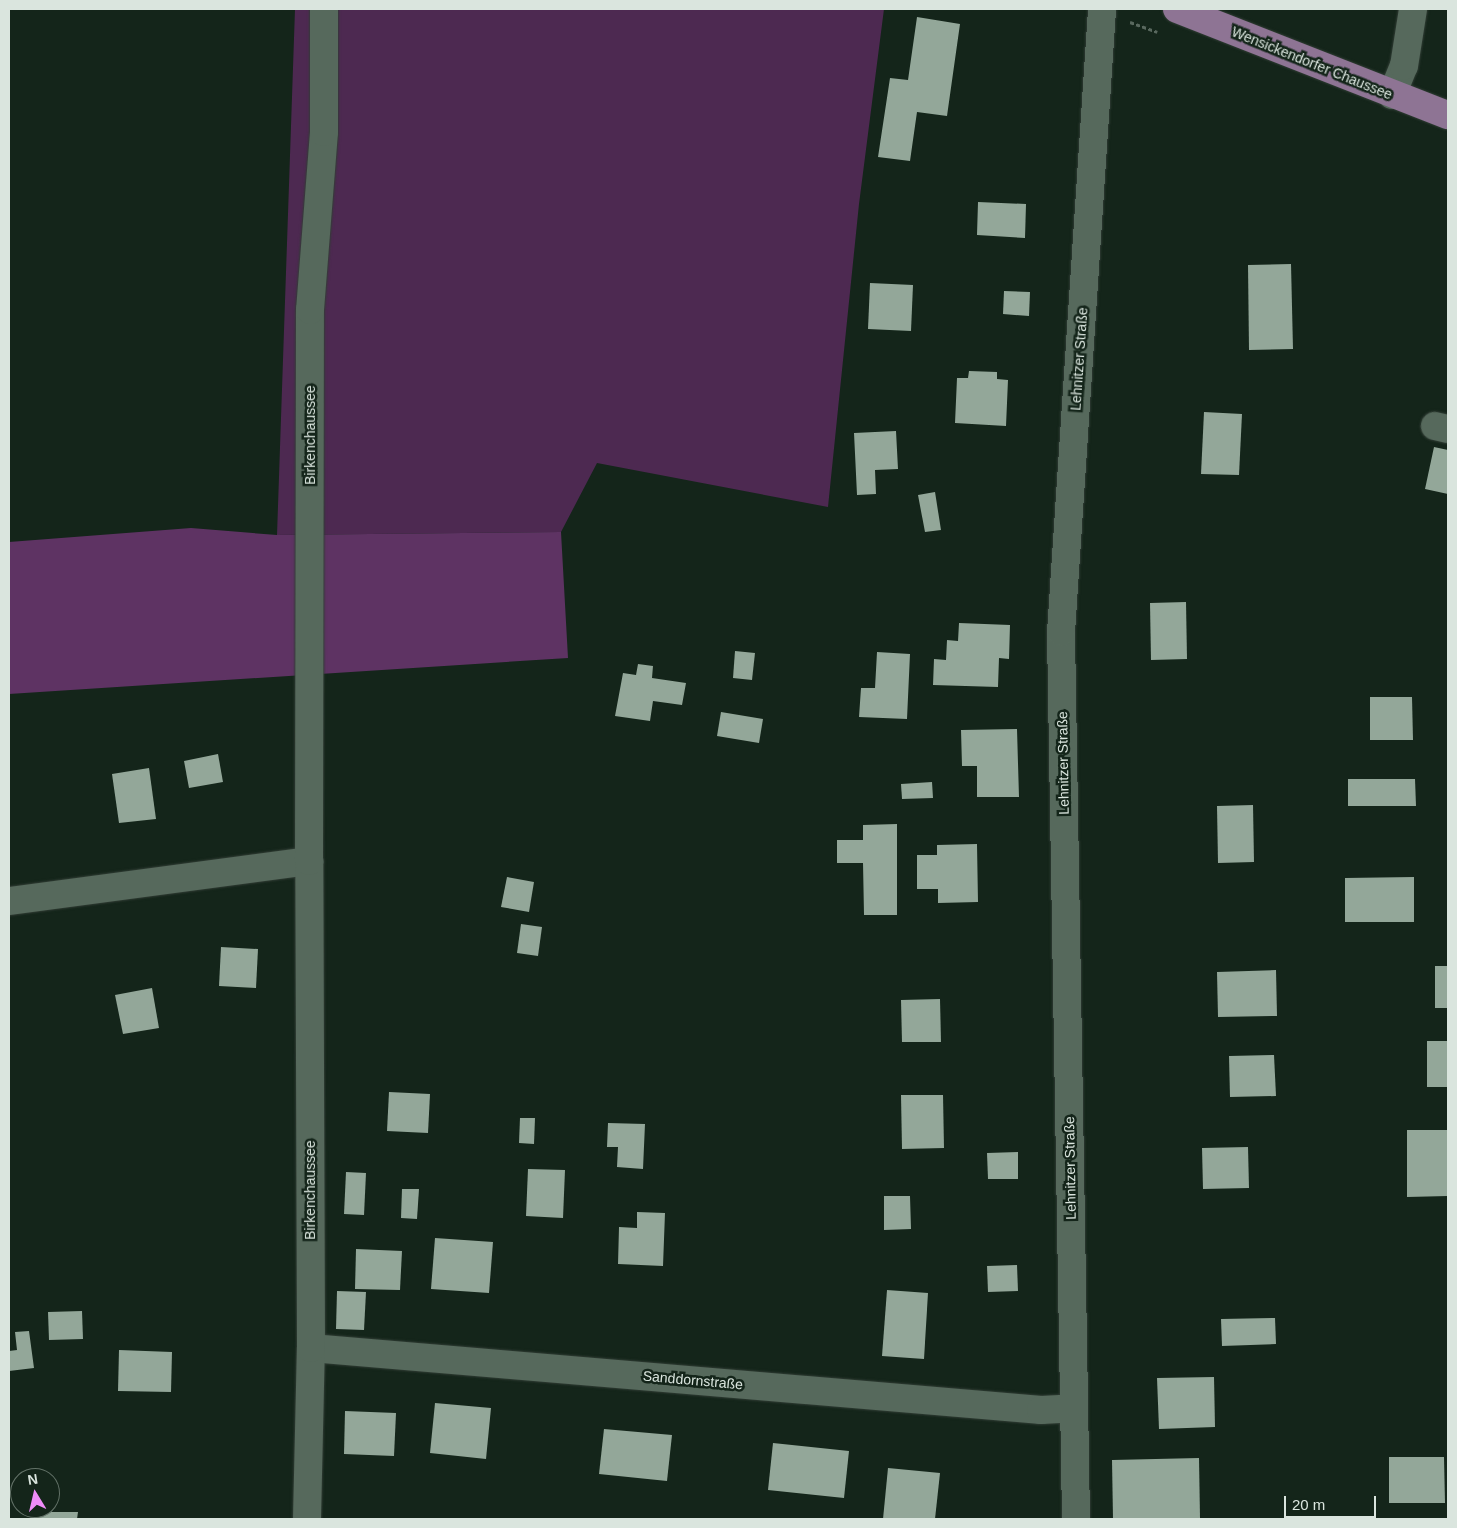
<!DOCTYPE html>
<meta charset="utf-8">
<style>
body{margin:0}
#map{position:relative;width:1457px;height:1528px;overflow:hidden;background:#14251a;font-family:Arial,sans-serif}
div>[style]{position:absolute}
.green>*{inset:0;background:#4d2951}
.forest>*{inset:0;background:#5e3363}
.building>*{inset:0;background:#93a799}
.path>*{height:3px;margin-top:-1.5px;transform-origin:0;background:repeating-linear-gradient(90deg,#59685e 0 4px,transparent 0 6.5px)}
.roads{filter:drop-shadow(0 0 1px #313d35) drop-shadow(0 0 1px #313d35)}
.minor>*{height:28px;margin:-14px;padding:0 14px;transform-origin:14px;border-radius:14px;background:#56695c}
.major>*{height:28px;margin:-14px;padding:0 14px;transform-origin:14px;border-radius:14px;background:#8e7494}
span{translate:-50% -50%;white-space:nowrap;text-align:center;line-height:1.15;-webkit-text-stroke:5px #14251a;paint-order:stroke}
.street-label{font-size:14px;color:#dae5de}
.frame{position:absolute;inset:0;border:10px solid #dae5de;pointer-events:none}
.north{position:absolute;left:10px;top:1468px;width:50px;height:50px;box-sizing:border-box;background:#14251a;border:1px solid #637268;border-radius:50%;rotate:351deg;font-size:14px;font-weight:700;line-height:20px;text-align:center;color:#dae5de}
.north::after{content:'';display:block;margin:auto;width:18px;height:22px;background:#ee8cf8;clip-path:polygon(50% 0,100% 100%,50% 72%,0 100%)}
.scale{position:absolute;left:1284px;top:1496px;width:92px;height:22px;box-sizing:border-box;border:2px solid #dae5de;border-top:0;padding-left:6px;font-size:15px;line-height:18px;white-space:nowrap;color:#dae5de;-webkit-text-stroke:4px #14251a;paint-order:stroke}
</style>
<div id="map">
<div class="green">
<i style="clip-path:polygon(295px 9px,884px 9px,859px 204px,828px 507px,597px 463px,561px 532px,277px 535px)"></i>
</div>
<div class="forest">
<i style="clip-path:polygon(191px 528px,277px 535px,561px 532px,568px 658px,9px 694px,9px 542px)"></i>
</div>
<div class="building">
<i style="clip-path:polygon(917px 17px,960px 24px,947px 116px,917px 112px,910px 161px,878px 157px,890px 78px,908px 80px)"></i>
<i style="clip-path:polygon(978px 202px,1026px 204px,1025px 238px,977px 235px)"></i>
<i style="clip-path:polygon(1291px 264px,1293px 349px,1249px 350px,1248px 265px)"></i>
<i style="clip-path:polygon(870px 283px,913px 285px,911px 331px,868px 329px)"></i>
<i style="clip-path:polygon(1004px 291px,1030px 292px,1029px 316px,1003px 314px)"></i>
<i style="clip-path:polygon(969px 371px,997px 372px,997px 379px,1008px 380px,1006px 426px,955px 423px,957px 378px,968px 378px)"></i>
<i style="clip-path:polygon(1204px 412px,1242px 414px,1239px 475px,1201px 474px)"></i>
<i style="clip-path:polygon(896px 431px,898px 469px,875px 470px,876px 494px,857px 495px,854px 433px)"></i>
<i style="clip-path:polygon(1434px 447px,1448px 450px,1448px 494px,1425px 489px)"></i>
<i style="clip-path:polygon(935px 492px,941px 530px,925px 532px,918px 495px)"></i>
<i style="clip-path:polygon(1186px 602px,1187px 659px,1151px 660px,1150px 603px)"></i>
<i style="clip-path:polygon(959px 623px,1010px 625px,1009px 659px,999px 658px,998px 687px,933px 685px,934px 659px,946px 660px,947px 640px,958px 641px)"></i>
<i style="clip-path:polygon(735px 651px,755px 653px,752px 680px,733px 678px)"></i>
<i style="clip-path:polygon(877px 652px,910px 654px,907px 719px,859px 717px,861px 688px,875px 688px)"></i>
<i style="clip-path:polygon(638px 664px,653px 666px,652px 678px,686px 683px,682px 705px,653px 701px,650px 721px,615px 716px,623px 673px,636px 675px)"></i>
<i style="clip-path:polygon(1370px 697px,1412px 697px,1413px 740px,1370px 740px)"></i>
<i style="clip-path:polygon(721px 712px,763px 719px,759px 743px,717px 736px)"></i>
<i style="clip-path:polygon(1017px 729px,1019px 797px,977px 797px,977px 766px,962px 766px,961px 730px)"></i>
<i style="clip-path:polygon(218px 754px,223px 782px,189px 788px,184px 761px)"></i>
<i style="clip-path:polygon(149px 768px,156px 819px,119px 823px,112px 774px)"></i>
<i style="clip-path:polygon(1348px 779px,1415px 779px,1416px 806px,1348px 806px)"></i>
<i style="clip-path:polygon(932px 782px,933px 798px,902px 799px,901px 784px)"></i>
<i style="clip-path:polygon(1253px 805px,1254px 862px,1218px 863px,1217px 806px)"></i>
<i style="clip-path:polygon(897px 824px,897px 915px,864px 915px,863px 863px,837px 863px,837px 840px,863px 840px,863px 825px)"></i>
<i style="clip-path:polygon(977px 844px,978px 902px,938px 903px,938px 889px,917px 889px,917px 855px,937px 855px,937px 845px)"></i>
<i style="clip-path:polygon(507px 877px,534px 882px,529px 912px,501px 907px)"></i>
<i style="clip-path:polygon(1414px 877px,1414px 922px,1345px 922px,1345px 878px)"></i>
<i style="clip-path:polygon(521px 924px,542px 927px,538px 956px,517px 953px)"></i>
<i style="clip-path:polygon(221px 947px,258px 949px,256px 988px,219px 986px)"></i>
<i style="clip-path:polygon(1435px 966px,1448px 966px,1448px 1008px,1435px 1008px)"></i>
<i style="clip-path:polygon(1276px 970px,1277px 1016px,1218px 1017px,1217px 972px)"></i>
<i style="clip-path:polygon(152px 988px,159px 1028px,123px 1034px,115px 995px)"></i>
<i style="clip-path:polygon(940px 999px,941px 1042px,902px 1042px,901px 1000px)"></i>
<i style="clip-path:polygon(1427px 1041px,1448px 1041px,1448px 1087px,1427px 1087px)"></i>
<i style="clip-path:polygon(1274px 1055px,1276px 1096px,1230px 1097px,1229px 1056px)"></i>
<i style="clip-path:polygon(389px 1092px,430px 1094px,428px 1133px,387px 1131px)"></i>
<i style="clip-path:polygon(901px 1095px,943px 1095px,944px 1148px,902px 1149px)"></i>
<i style="clip-path:polygon(520px 1118px,535px 1118px,534px 1144px,519px 1143px)"></i>
<i style="clip-path:polygon(608px 1123px,645px 1124px,643px 1169px,617px 1167px,618px 1147px,607px 1147px)"></i>
<i style="clip-path:polygon(1407px 1130px,1448px 1130px,1448px 1196px,1407px 1197px)"></i>
<i style="clip-path:polygon(1248px 1147px,1249px 1188px,1203px 1189px,1202px 1148px)"></i>
<i style="clip-path:polygon(1018px 1152px,1018px 1179px,988px 1179px,987px 1153px)"></i>
<i style="clip-path:polygon(528px 1169px,565px 1170px,563px 1218px,526px 1216px)"></i>
<i style="clip-path:polygon(346px 1172px,366px 1173px,364px 1215px,344px 1214px)"></i>
<i style="clip-path:polygon(402px 1189px,419px 1189px,417px 1219px,401px 1218px)"></i>
<i style="clip-path:polygon(884px 1196px,910px 1196px,911px 1229px,884px 1230px)"></i>
<i style="clip-path:polygon(637px 1212px,665px 1213px,663px 1266px,618px 1264px,619px 1227px,637px 1228px)"></i>
<i style="clip-path:polygon(435px 1238px,493px 1242px,489px 1293px,431px 1289px)"></i>
<i style="clip-path:polygon(356px 1249px,402px 1251px,400px 1290px,355px 1289px)"></i>
<i style="clip-path:polygon(1017px 1265px,1018px 1291px,988px 1292px,987px 1266px)"></i>
<i style="clip-path:polygon(887px 1290px,928px 1293px,924px 1359px,882px 1356px)"></i>
<i style="clip-path:polygon(337px 1291px,366px 1292px,364px 1330px,336px 1329px)"></i>
<i style="clip-path:polygon(82px 1311px,83px 1339px,49px 1340px,48px 1312px)"></i>
<i style="clip-path:polygon(1275px 1318px,1276px 1344px,1222px 1346px,1221px 1319px)"></i>
<i style="clip-path:polygon(29px 1331px,34px 1368px,9px 1371px,9px 1351px,17px 1350px,15px 1332px)"></i>
<i style="clip-path:polygon(119px 1350px,172px 1352px,171px 1392px,118px 1391px)"></i>
<i style="clip-path:polygon(1214px 1377px,1215px 1427px,1159px 1429px,1157px 1378px)"></i>
<i style="clip-path:polygon(435px 1403px,491px 1408px,486px 1459px,430px 1453px)"></i>
<i style="clip-path:polygon(345px 1411px,396px 1413px,394px 1456px,344px 1454px)"></i>
<i style="clip-path:polygon(604px 1429px,672px 1435px,667px 1481px,599px 1474px)"></i>
<i style="clip-path:polygon(773px 1443px,849px 1451px,844px 1498px,768px 1490px)"></i>
<i style="clip-path:polygon(1389px 1457px,1444px 1457px,1445px 1503px,1389px 1503px)"></i>
<i style="clip-path:polygon(1199px 1458px,1200px 1518px,1113px 1519px,1112px 1460px)"></i>
<i style="clip-path:polygon(888px 1468px,940px 1473px,935px 1519px,883px 1519px)"></i>
<i style="clip-path:polygon(34px 1512px,78px 1512px,77px 1519px,34px 1519px)"></i>
</div>
<div class="path">
<i style="left:1130px;top:22px;width:29px;rotate:20deg"></i>
</div>
<div class="roads">
<div class="minor">
<i style="left:1392px;top:95px;width:31px;rotate:-68deg"></i>
<i style="left:1404px;top:66px;width:58px;rotate:-81deg"></i>
<i style="left:1435px;top:426px;width:13px;rotate:13deg"></i>
<i style="left:9px;top:901px;width:303px;rotate:-7.6deg"></i>
<i style="left:311px;top:1348px;width:733px;rotate:4.85deg"></i>
<i style="left:1041px;top:1410px;width:33px;rotate:-3deg"></i>
<i style="left:307px;top:1519px;width:171px;rotate:-88.7deg"></i>
<i style="left:311px;top:1348px;width:487px;rotate:-90.2deg"></i>
<i style="left:309px;top:861px;width:551px;rotate:-89.9deg"></i>
<i style="left:310px;top:310px;width:179px;rotate:-85.5deg"></i>
<i style="left:324px;top:132px;width:123px;rotate:-90deg"></i>
<i style="left:1076px;top:1519px;width:887px;rotate:-90.97deg"></i>
<i style="left:1061px;top:632px;width:624px;rotate:-86.23deg"></i>
</div>
<div class="major">
<i style="left:1177px;top:9px;width:291px;rotate:21.4deg"></i>
</div>
</div>
<div class="street-label">
<span style="left:1312px;top:63px;rotate:22deg">Wensickendorfer Chaussee</span>
<span style="left:1079px;top:359px;rotate:-86deg">Lehnitzer Straße</span>
<span style="left:310px;top:435px;rotate:-90deg">Birkenchaussee</span>
<span style="left:1063px;top:763px;rotate:-91deg">Lehnitzer Straße</span>
<span style="left:1070px;top:1168px;rotate:-91deg">Lehnitzer Straße</span>
<span style="left:310px;top:1190px;rotate:-90deg">Birkenchaussee</span>
<span style="left:693px;top:1380px;rotate:5deg">Sanddornstraße</span>
</div>
<div class="frame"></div>
<div class="north">N</div>
<div class="scale">20 m</div>
</div>
